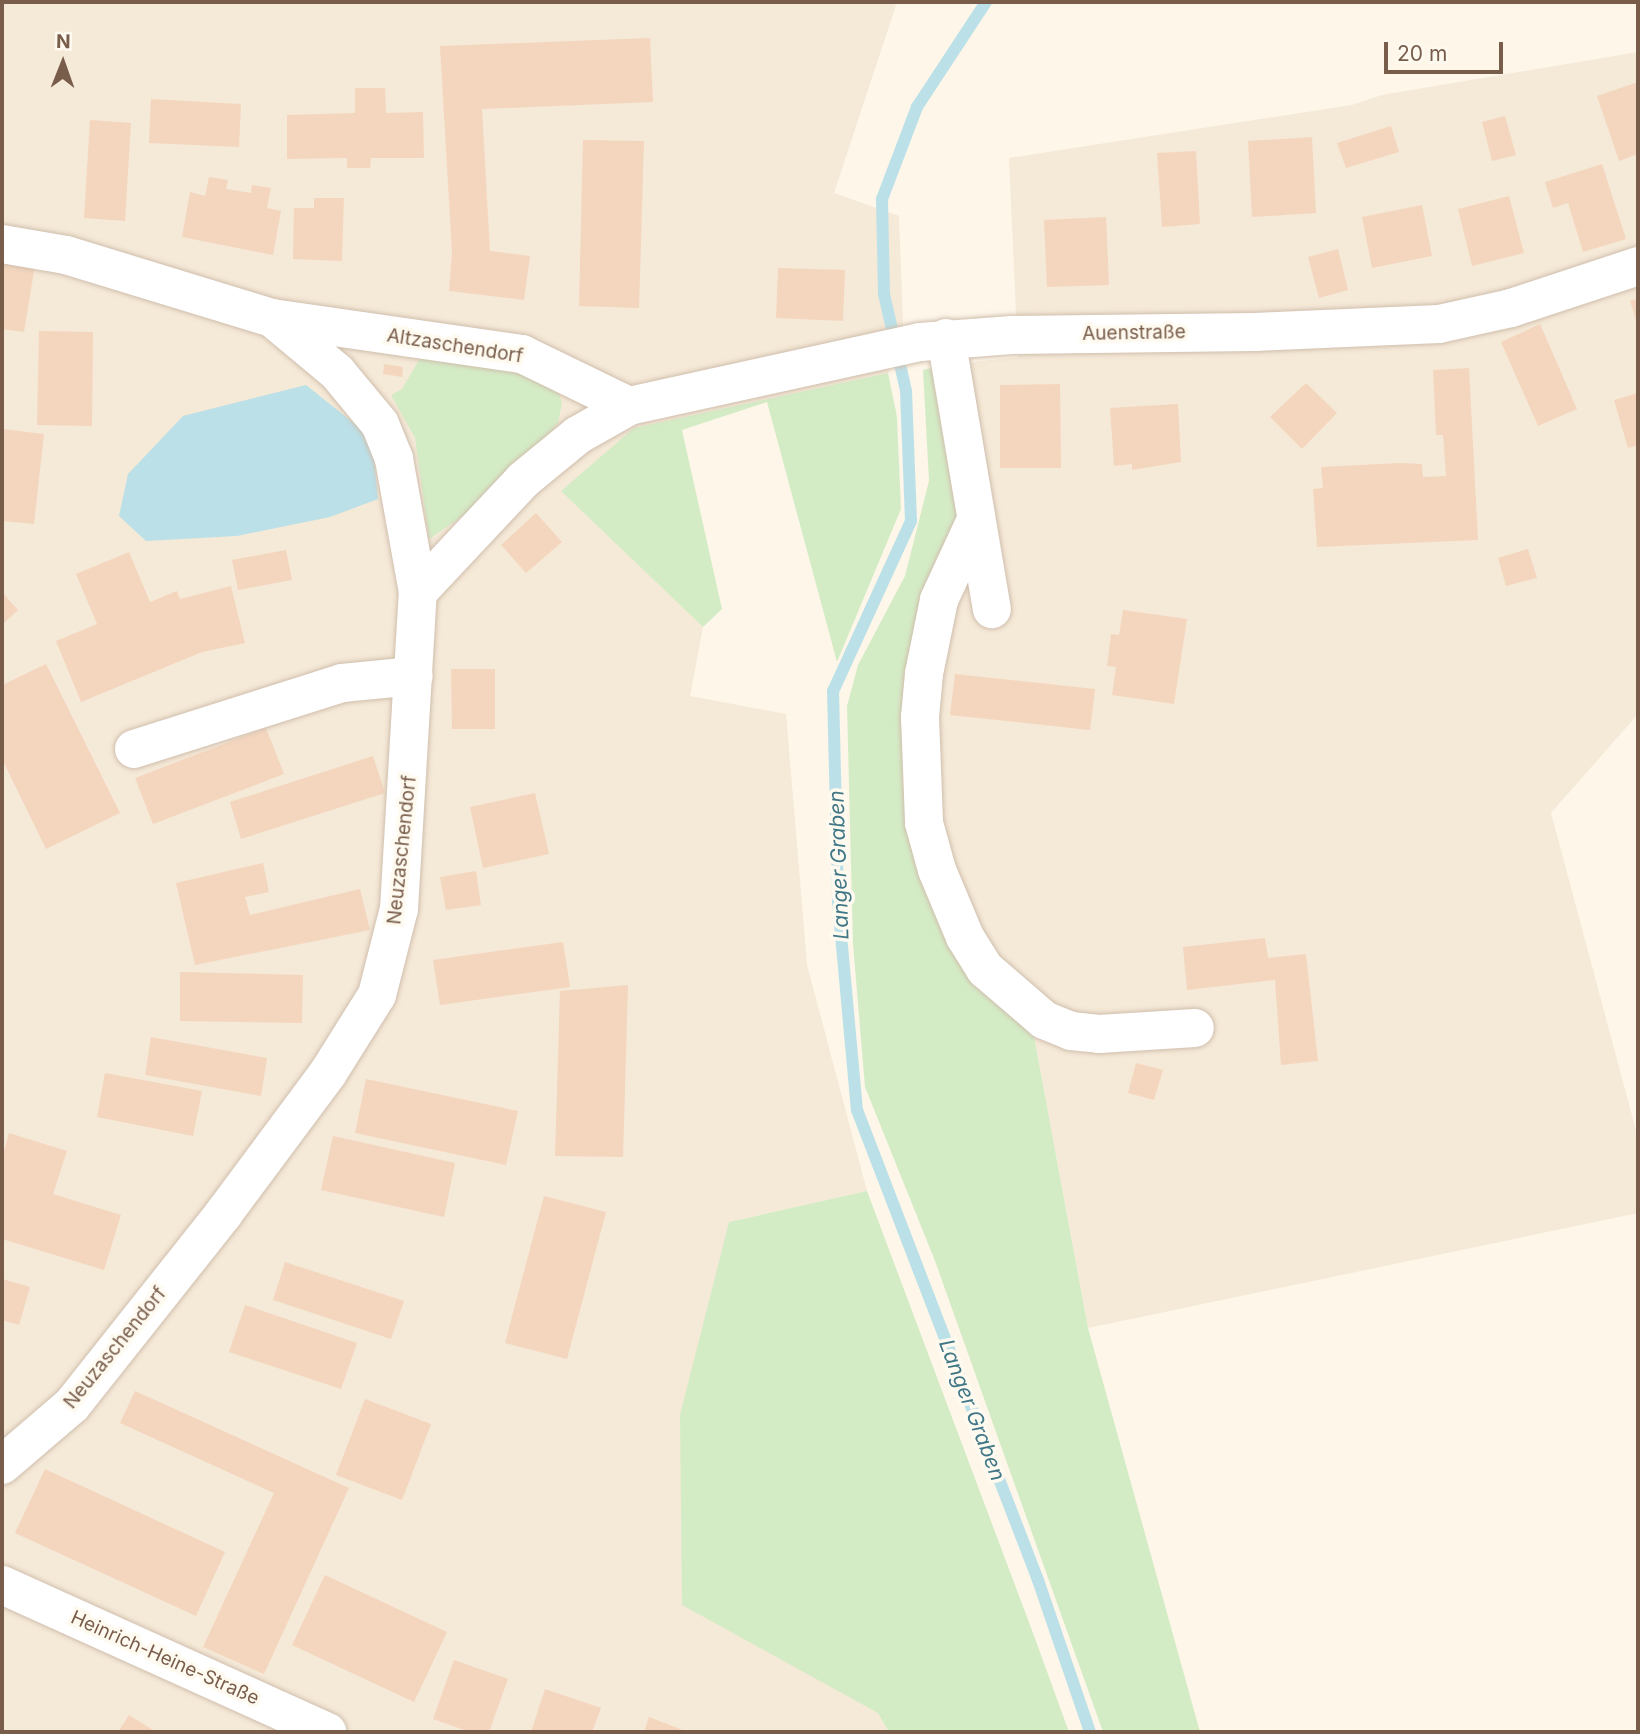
<!DOCTYPE html>
<meta charset="utf-8">
<style>
body{margin:0}
#map{position:relative;width:1640px;height:1734px;overflow:hidden;background:#fdf6e9;font-family:Inter,sans-serif}
div>[style]{position:absolute}
.residential>*{inset:0;background:#f5e9d7}
.green>*{inset:0;background:#d4ecc6}
.water>*{inset:0;background:#bce0e8}
.stream>*{height:12px;margin:-6px;padding:0 6px;transform-origin:6px;border-radius:6px;background:#bce0e8}
.building>*{inset:0;background:#f4d6bf}
.roads{filter:drop-shadow(0 0 2px #d0bead) drop-shadow(0 0 2px #d0bead)}
.minor>*{height:38px;margin:-19px;padding:0 19px;transform-origin:19px;border-radius:19px;background:#fff}
span{translate:-50% -50%;white-space:nowrap;text-align:center;line-height:1.15;-webkit-text-stroke:7px #fffaf0;paint-order:stroke}
.street-label{font-size:19px;color:#795d4b}
.water-label{font-size:21px;color:#407786;font-style:italic}
.frame{position:absolute;inset:0;border:4px solid #795d4b;pointer-events:none}
.north{position:absolute;left:28px;top:28px;width:70px;height:70px;-webkit-text-stroke:5px #fffaf0;paint-order:stroke;rotate:1deg;font-size:19px;font-weight:700;line-height:28px;text-align:center;color:#795d4b}
.north::after{content:'';display:block;margin:auto;width:24px;height:32px;background:#795d4b;clip-path:polygon(50% 0,100% 100%,50% 72%,0 100%)}
.scale{position:absolute;left:1384px;top:42px;width:119px;height:32px;box-sizing:border-box;border:4px solid #795d4b;border-top:0;padding-left:9px;font-size:21px;line-height:24px;white-space:nowrap;color:#795d4b;-webkit-text-stroke:5px #fffaf0;paint-order:stroke}
</style>
<div id="map">
<div class="residential">
<i style="clip-path:polygon(2px 2px,897px 2px,834px 193px,899px 216px,903px 324px,888px 373px,635px 428px,562px 491px,703px 627px,690px 696px,786px 714px,807px 965px,867px 1191px,729px 1222px,682px 1604px,879px 1713px,889px 1732px,2px 1732px)"></i>
<i style="clip-path:polygon(1638px 52px,1638px 714px,1551px 813px,1638px 1138px,1638px 1213px,1088px 1328px,1033px 1031px,931px 873px,939px 366px,1018px 357px,1009px 158px,1352px 105px,1382px 95px)"></i>
</div>
<div class="green">
<i style="clip-path:polygon(422px 355px,480px 356px,555px 381px,562px 403px,558px 423px,533px 453px,482px 503px,429px 539px,415px 438px,391px 395px,402px 389px)"></i>
<i style="clip-path:polygon(939px 366px,960px 504px,917px 824px,1033px 1031px,1088px 1328px,1200px 1732px,1103px 1732px,935px 1261px,865px 1087px,853px 944px,847px 706px,858px 665px,905px 576px,929px 481px,923px 370px)"></i>
<i style="clip-path:polygon(888px 373px,897px 417px,901px 509px,837px 662px,767px 402px,682px 430px,722px 609px,703px 627px,561px 491px,634px 428px)"></i>
<i style="clip-path:polygon(867px 1191px,1033px 1633px,1069px 1732px,889px 1732px,878px 1713px,682px 1605px,680px 1415px,729px 1222px)"></i>
</div>
<div class="water">
<i style="clip-path:polygon(306px 385px,360px 428px,374px 457px,378px 499px,330px 517px,237px 536px,146px 541px,119px 516px,128px 474px,183px 416px)"></i>
</div>
<div class="stream">
<i style="left:986px;top:2px;width:126px;rotate:123.3deg"></i>
<i style="left:917px;top:107px;width:98px;rotate:110.8deg"></i>
<i style="left:882px;top:199px;width:95px;rotate:88.8deg"></i>
<i style="left:884px;top:294px;width:99px;rotate:77.2deg"></i>
<i style="left:906px;top:391px;width:130px;rotate:87.8deg"></i>
<i style="left:911px;top:521px;width:187px;rotate:114.6deg"></i>
<i style="left:833px;top:691px;width:211px;rotate:88.6deg"></i>
<i style="left:838px;top:902px;width:209px;rotate:84.8deg"></i>
<i style="left:857px;top:1110px;width:504px;rotate:68.94deg"></i>
<i style="left:1038px;top:1580px;width:161px;rotate:71.1deg"></i>
</div>
<div class="building">
<i style="clip-path:polygon(650px 38px,653px 102px,482px 109px,490px 251px,530px 256px,524px 300px,449px 291px,452px 253px,440px 46px)"></i>
<i style="clip-path:polygon(1638px 82px,1638px 154px,1619px 161px,1597px 96px)"></i>
<i style="clip-path:polygon(355px 88px,385px 88px,386px 113px,423px 112px,424px 158px,371px 158px,370px 168px,347px 168px,347px 158px,287px 159px,287px 115px,355px 113px)"></i>
<i style="clip-path:polygon(151px 99px,241px 104px,239px 147px,149px 143px)"></i>
<i style="clip-path:polygon(1505px 116px,1516px 155px,1492px 161px,1482px 122px)"></i>
<i style="clip-path:polygon(90px 120px,131px 123px,125px 221px,84px 218px)"></i>
<i style="clip-path:polygon(1391px 126px,1399px 152px,1346px 168px,1337px 143px)"></i>
<i style="clip-path:polygon(1312px 137px,1316px 213px,1252px 217px,1248px 141px)"></i>
<i style="clip-path:polygon(583px 140px,644px 141px,639px 308px,579px 306px)"></i>
<i style="clip-path:polygon(1196px 151px,1200px 224px,1162px 227px,1157px 153px)"></i>
<i style="clip-path:polygon(1602px 164px,1626px 239px,1583px 252px,1568px 203px,1553px 208px,1545px 182px)"></i>
<i style="clip-path:polygon(209px 177px,228px 180px,226px 189px,251px 193px,252px 185px,271px 188px,267px 208px,281px 211px,273px 255px,182px 237px,190px 192px,205px 196px)"></i>
<i style="clip-path:polygon(1509px 196px,1524px 253px,1472px 266px,1458px 209px)"></i>
<i style="clip-path:polygon(314px 198px,344px 198px,342px 261px,293px 259px,294px 208px,314px 208px)"></i>
<i style="clip-path:polygon(1422px 205px,1432px 256px,1372px 268px,1362px 217px)"></i>
<i style="clip-path:polygon(1106px 217px,1109px 285px,1047px 287px,1044px 220px)"></i>
<i style="clip-path:polygon(1338px 249px,1348px 290px,1319px 298px,1308px 257px)"></i>
<i style="clip-path:polygon(2px 260px,35px 265px,24px 332px,2px 329px)"></i>
<i style="clip-path:polygon(778px 268px,845px 270px,843px 321px,776px 318px)"></i>
<i style="clip-path:polygon(1638px 299px,1638px 326px,1630px 301px)"></i>
<i style="clip-path:polygon(1540px 324px,1577px 409px,1538px 426px,1501px 342px)"></i>
<i style="clip-path:polygon(39px 331px,93px 332px,92px 426px,37px 425px)"></i>
<i style="clip-path:polygon(384px 364px,403px 367px,402px 377px,383px 374px)"></i>
<i style="clip-path:polygon(1469px 368px,1478px 540px,1317px 547px,1313px 489px,1323px 488px,1321px 467px,1400px 463px,1422px 464px,1423px 477px,1446px 476px,1443px 435px,1436px 435px,1433px 370px)"></i>
<i style="clip-path:polygon(1306px 383px,1337px 413px,1302px 449px,1270px 417px)"></i>
<i style="clip-path:polygon(1060px 384px,1061px 468px,1000px 468px,1000px 385px)"></i>
<i style="clip-path:polygon(1638px 393px,1638px 445px,1628px 448px,1614px 400px)"></i>
<i style="clip-path:polygon(1178px 404px,1181px 462px,1132px 470px,1132px 464px,1114px 466px,1110px 408px)"></i>
<i style="clip-path:polygon(2px 429px,44px 434px,34px 524px,2px 521px)"></i>
<i style="clip-path:polygon(536px 513px,562px 542px,526px 573px,501px 545px)"></i>
<i style="clip-path:polygon(1528px 549px,1537px 578px,1506px 586px,1498px 558px)"></i>
<i style="clip-path:polygon(286px 550px,292px 580px,238px 590px,232px 560px)"></i>
<i style="clip-path:polygon(129px 552px,150px 602px,177px 591px,180px 599px,231px 586px,245px 643px,202px 652px,81px 702px,56px 641px,97px 624px,76px 574px)"></i>
<i style="clip-path:polygon(2px 592px,18px 610px,2px 625px)"></i>
<i style="clip-path:polygon(1123px 610px,1187px 619px,1174px 704px,1112px 695px,1116px 667px,1107px 666px,1111px 634px,1119px 635px)"></i>
<i style="clip-path:polygon(46px 664px,120px 813px,46px 849px,2px 759px,2px 685px)"></i>
<i style="clip-path:polygon(451px 669px,495px 669px,495px 729px,452px 729px)"></i>
<i style="clip-path:polygon(955px 674px,1095px 689px,1090px 730px,950px 715px)"></i>
<i style="clip-path:polygon(266px 728px,284px 774px,153px 824px,135px 778px)"></i>
<i style="clip-path:polygon(373px 756px,385px 793px,241px 839px,230px 802px)"></i>
<i style="clip-path:polygon(535px 793px,549px 854px,483px 868px,470px 807px)"></i>
<i style="clip-path:polygon(263px 863px,269px 892px,245px 897px,250px 915px,360px 889px,370px 930px,195px 965px,176px 883px)"></i>
<i style="clip-path:polygon(476px 871px,481px 905px,446px 910px,440px 877px)"></i>
<i style="clip-path:polygon(1265px 938px,1268px 958px,1306px 954px,1318px 1061px,1281px 1065px,1275px 980px,1187px 990px,1183px 947px)"></i>
<i style="clip-path:polygon(563px 942px,570px 987px,440px 1005px,433px 960px)"></i>
<i style="clip-path:polygon(180px 972px,303px 975px,302px 1023px,180px 1021px)"></i>
<i style="clip-path:polygon(628px 985px,623px 1157px,555px 1156px,560px 991px)"></i>
<i style="clip-path:polygon(151px 1037px,267px 1058px,261px 1096px,145px 1075px)"></i>
<i style="clip-path:polygon(1136px 1063px,1163px 1070px,1154px 1100px,1128px 1093px)"></i>
<i style="clip-path:polygon(105px 1073px,202px 1091px,193px 1136px,97px 1117px)"></i>
<i style="clip-path:polygon(366px 1079px,518px 1111px,506px 1165px,355px 1133px)"></i>
<i style="clip-path:polygon(9px 1133px,67px 1151px,53px 1194px,121px 1215px,104px 1270px,2px 1239px,2px 1158px)"></i>
<i style="clip-path:polygon(333px 1136px,455px 1163px,444px 1217px,321px 1190px)"></i>
<i style="clip-path:polygon(544px 1196px,606px 1212px,567px 1359px,505px 1343px)"></i>
<i style="clip-path:polygon(285px 1262px,404px 1301px,391px 1339px,273px 1300px)"></i>
<i style="clip-path:polygon(2px 1279px,30px 1287px,19px 1325px,2px 1320px)"></i>
<i style="clip-path:polygon(245px 1305px,357px 1343px,341px 1389px,229px 1352px)"></i>
<i style="clip-path:polygon(135px 1391px,349px 1488px,264px 1674px,203px 1647px,274px 1493px,120px 1423px)"></i>
<i style="clip-path:polygon(365px 1399px,431px 1424px,402px 1500px,336px 1475px)"></i>
<i style="clip-path:polygon(45px 1469px,225px 1552px,196px 1616px,15px 1533px)"></i>
<i style="clip-path:polygon(325px 1575px,447px 1632px,414px 1702px,292px 1645px)"></i>
<i style="clip-path:polygon(454px 1660px,508px 1679px,489px 1732px,470px 1732px,433px 1719px)"></i>
<i style="clip-path:polygon(545px 1689px,601px 1708px,592px 1732px,531px 1732px)"></i>
<i style="clip-path:polygon(129px 1715px,156px 1732px,118px 1732px)"></i>
<i style="clip-path:polygon(649px 1717px,688px 1732px,644px 1732px)"></i>
</div>
<div class="roads">
<div class="minor">
<i style="left:2px;top:244px;width:65px;rotate:9.8deg"></i>
<i style="left:66px;top:255px;width:215px;rotate:17deg"></i>
<i style="left:272px;top:318px;width:85px;rotate:39.7deg"></i>
<i style="left:337px;top:372px;width:67px;rotate:50.4deg"></i>
<i style="left:380px;top:424px;width:38px;rotate:68deg"></i>
<i style="left:394px;top:459px;width:135px;rotate:79.8deg"></i>
<i style="left:272px;top:318px;width:253px;rotate:8.2deg"></i>
<i style="left:522px;top:354px;width:119px;rotate:25.9deg"></i>
<i style="left:946px;top:338px;width:275px;rotate:80.4deg"></i>
<i style="left:975px;top:522px;width:86px;rotate:114.8deg"></i>
<i style="left:939px;top:600px;width:76px;rotate:101.5deg"></i>
<i style="left:924px;top:674px;width:43px;rotate:95.3deg"></i>
<i style="left:920px;top:717px;width:106px;rotate:87.8deg"></i>
<i style="left:924px;top:823px;width:49px;rotate:74.5deg"></i>
<i style="left:937px;top:870px;width:73px;rotate:67.3deg"></i>
<i style="left:965px;top:937px;width:38px;rotate:58deg"></i>
<i style="left:985px;top:969px;width:78px;rotate:40.8deg"></i>
<i style="left:1044px;top:1020px;width:29px;rotate:22deg"></i>
<i style="left:1071px;top:1031px;width:28px;rotate:6deg"></i>
<i style="left:1099px;top:1034px;width:96px;rotate:-3.6deg"></i>
<i style="left:134px;top:749px;width:218px;rotate:-17.6deg"></i>
<i style="left:342px;top:683px;width:72px;rotate:-5.6deg"></i>
<i style="left:2px;top:1465px;width:92px;rotate:-40.6deg"></i>
<i style="left:72px;top:1405px;width:245px;rotate:-51.6deg"></i>
<i style="left:224px;top:1213px;width:174px;rotate:-53.4deg"></i>
<i style="left:328px;top:1073px;width:92px;rotate:-57.9deg"></i>
<i style="left:377px;top:995px;width:89px;rotate:-75.7deg"></i>
<i style="left:399px;top:909px;width:318px;rotate:-86.6deg"></i>
<i style="left:418px;top:592px;width:154px;rotate:-46.8deg"></i>
<i style="left:523px;top:480px;width:71px;rotate:-39.3deg"></i>
<i style="left:578px;top:435px;width:59px;rotate:-29.6deg"></i>
<i style="left:629px;top:406px;width:298px;rotate:-12.4deg"></i>
<i style="left:920px;top:342px;width:92px;rotate:-4.4deg"></i>
<i style="left:1012px;top:335px;width:242px;rotate:-0.7deg"></i>
<i style="left:1254px;top:332px;width:185px;rotate:-2.5deg"></i>
<i style="left:1439px;top:324px;width:74px;rotate:-12.5deg"></i>
<i style="left:1511px;top:308px;width:134px;rotate:-18.3deg"></i>
<i style="left:2px;top:1585px;width:357px;rotate:24.3deg"></i>
</div>
</div>
<div class="street-label">
<span style="left:1134px;top:333px;rotate:-1deg">Auenstraße</span>
<span style="left:455px;top:346px;rotate:9deg">Altzaschendorf</span>
<span style="left:402px;top:850px;rotate:-84deg">Neuzaschendorf</span>
<span style="left:115px;top:1348px;rotate:-51deg">Neuzaschendorf</span>
<span style="left:165px;top:1658px;rotate:24deg">Heinrich-Heine-Straße</span>
</div>
<div class="water-label">
<span style="left:839px;top:865px;rotate:-92deg">Langer Graben</span>
<span style="left:972px;top:1410px;rotate:69deg">Langer Graben</span>
</div>
<div class="frame"></div>
<div class="north">N</div>
<div class="scale">20 m</div>
</div>
